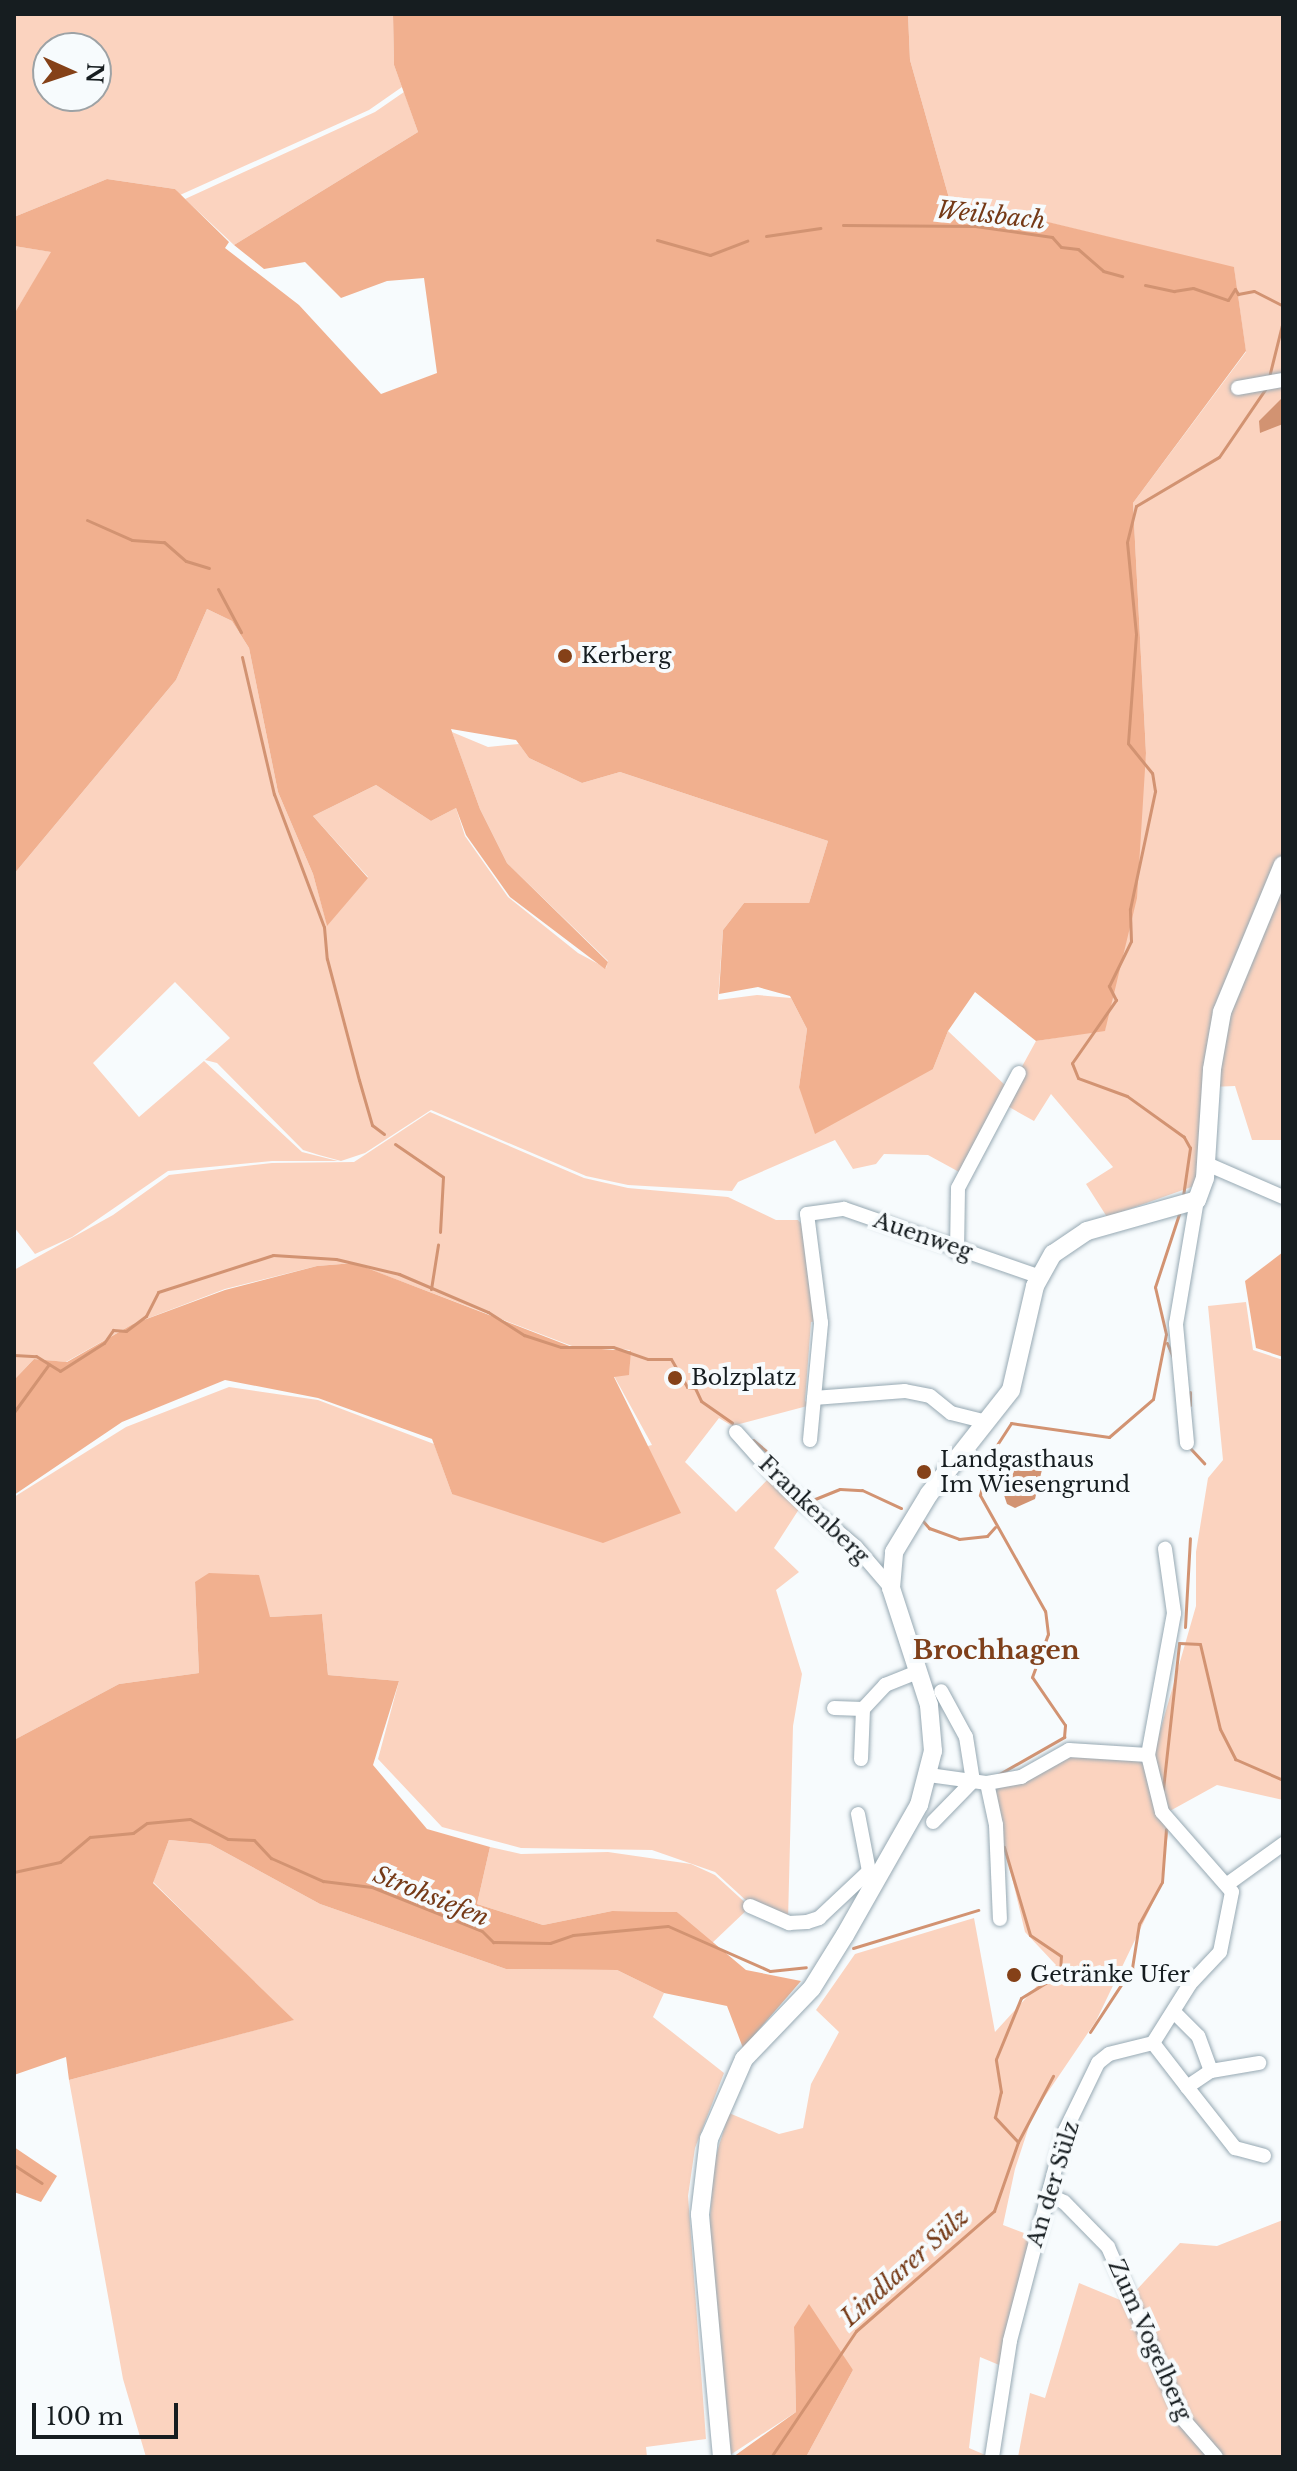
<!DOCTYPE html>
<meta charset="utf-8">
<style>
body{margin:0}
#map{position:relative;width:1297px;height:2471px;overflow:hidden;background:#f7fbfd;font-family:"Libre Baskerville",serif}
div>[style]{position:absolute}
.green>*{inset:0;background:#fbd3bf}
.forest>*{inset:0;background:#f1b08f}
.water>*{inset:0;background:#d29372}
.stream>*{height:3px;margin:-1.5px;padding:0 1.5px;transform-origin:1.5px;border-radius:1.5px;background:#d29372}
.roads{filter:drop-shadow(0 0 2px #97a9b3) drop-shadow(0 0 2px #97a9b3)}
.minor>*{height:14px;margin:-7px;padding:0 7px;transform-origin:7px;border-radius:7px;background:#fff}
.major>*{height:18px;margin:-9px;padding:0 9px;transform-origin:9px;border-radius:9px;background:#fff}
.dots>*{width:22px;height:22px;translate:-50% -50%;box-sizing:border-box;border:4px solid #f7fbfd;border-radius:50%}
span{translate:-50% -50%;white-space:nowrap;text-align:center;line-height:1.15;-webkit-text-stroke:8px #f7fbfd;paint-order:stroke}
.poi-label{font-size:22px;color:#161d20}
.left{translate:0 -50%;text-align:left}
.street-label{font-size:22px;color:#161d20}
.water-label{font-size:24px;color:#753a17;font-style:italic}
.quarter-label{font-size:26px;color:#7f401b;font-weight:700}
.frame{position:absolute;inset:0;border:16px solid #161d20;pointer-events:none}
.north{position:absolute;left:32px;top:32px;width:80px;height:80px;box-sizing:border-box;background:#f7fbfd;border:2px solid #9da2a5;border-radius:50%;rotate:93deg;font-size:22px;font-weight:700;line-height:32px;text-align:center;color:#161d20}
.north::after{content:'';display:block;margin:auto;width:28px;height:36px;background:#854118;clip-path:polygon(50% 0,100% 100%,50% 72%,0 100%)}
.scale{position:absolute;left:32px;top:2403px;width:146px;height:36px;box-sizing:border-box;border:4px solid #161d20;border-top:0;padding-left:10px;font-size:24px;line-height:28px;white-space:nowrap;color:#161d20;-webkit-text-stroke:6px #f7fbfd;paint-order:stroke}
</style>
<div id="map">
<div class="green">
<i style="clip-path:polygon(evenodd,14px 14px,393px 14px,394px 65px,402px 87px,369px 110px,180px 195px,175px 189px,107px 179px,14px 217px,14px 14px,48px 48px,96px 48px,96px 96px,48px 96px,48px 48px)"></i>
<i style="clip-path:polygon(908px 14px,1283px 14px,1283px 1144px,1281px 1140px,1252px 1140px,1235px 1086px,1211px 1087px,1197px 1185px,1107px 1217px,1086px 1184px,1113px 1167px,1051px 1094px,1034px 1121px,1002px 1103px,1036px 1041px,1105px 1030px,1146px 753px,1133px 503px,1246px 352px,1234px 268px,949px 198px,910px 60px)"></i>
<i style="clip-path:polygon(404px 92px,418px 132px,234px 245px,185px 199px,375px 112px)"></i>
<i style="clip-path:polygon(14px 246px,52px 252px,14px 314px)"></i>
<i style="clip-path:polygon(207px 609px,232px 621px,249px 648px,278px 792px,313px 874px,327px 925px,368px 877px,313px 816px,376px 785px,431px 821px,456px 808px,465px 836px,508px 897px,578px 953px,606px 968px,608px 961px,507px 863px,480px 809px,452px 732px,488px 747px,519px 744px,529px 758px,582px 783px,620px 772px,828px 841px,809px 903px,744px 903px,723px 930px,718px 1000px,757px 995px,791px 998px,807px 1029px,799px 1087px,933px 1069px,948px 1031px,1007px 1087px,961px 1173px,928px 1155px,884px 1154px,876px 1164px,853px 1169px,835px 1140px,738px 1182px,732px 1191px,628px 1185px,586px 1176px,431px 1110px,365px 1153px,341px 1161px,319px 1155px,303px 1150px,217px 1063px,205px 1060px,230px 1038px,175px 982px,93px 1063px,139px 1117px,204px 1061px,302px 1152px,338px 1161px,272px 1161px,168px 1171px,72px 1237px,35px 1254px,14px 1227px,14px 874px,176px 680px)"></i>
<i style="clip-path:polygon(430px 1112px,584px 1178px,628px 1188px,728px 1197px,776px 1220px,798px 1220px,806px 1229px,818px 1321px,811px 1322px,805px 1401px,811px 1405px,732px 1426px,719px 1418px,685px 1462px,736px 1512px,771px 1476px,801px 1506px,774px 1548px,799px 1572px,776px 1590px,802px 1674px,793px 1726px,788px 1920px,751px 1905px,715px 1872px,652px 1850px,521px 1848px,442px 1827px,378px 1759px,399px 1681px,328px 1675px,322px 1614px,270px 1617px,195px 1582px,199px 1673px,119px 1684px,14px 1740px,14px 1497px,126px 1427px,229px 1387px,318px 1400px,434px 1444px,452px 1494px,652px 1445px,614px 1376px,629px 1374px,630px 1350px,572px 1346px,353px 1263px,317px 1266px,225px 1289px,133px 1324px,66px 1362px,34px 1359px,14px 1380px,14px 1270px,113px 1215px,169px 1175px,272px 1163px,354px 1162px)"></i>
<i style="clip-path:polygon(1246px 1302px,1253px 1350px,1283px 1360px,1283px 1800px,1217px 1785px,1168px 1812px,1154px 1752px,1196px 1606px,1196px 1552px,1208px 1478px,1223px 1460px,1208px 1306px)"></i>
<i style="clip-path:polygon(1069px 1751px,1143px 1759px,1169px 1827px,1160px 1888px,1096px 2021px,1033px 2114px,1015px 2169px,1003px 2225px,1032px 2236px,1004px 2367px,980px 2357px,969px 2448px,990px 2457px,806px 2457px,853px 2370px,794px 2327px,796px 2412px,727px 2457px,709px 2231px,714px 2162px,729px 2113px,779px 2134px,803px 2128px,811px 2084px,839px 2032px,816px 2010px,855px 1954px,974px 1918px,995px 2032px,1056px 1965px,1025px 1932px,990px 1786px)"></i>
<i style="clip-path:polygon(169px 1840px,210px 1844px,320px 1904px,506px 1969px,617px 1970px,664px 1993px,653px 2017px,724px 2073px,695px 2148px,688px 2196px,706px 2439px,646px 2447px,647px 2457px,146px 2457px,123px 2379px,69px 2080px,293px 2020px,153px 1882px)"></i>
<i style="clip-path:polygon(490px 1847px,521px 1854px,608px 1852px,691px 1864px,715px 1875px,750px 1907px,710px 1945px,677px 1912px,612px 1911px,543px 1925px,477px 1904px)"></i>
<i style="clip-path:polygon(1283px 2220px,1283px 2457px,1220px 2457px,1193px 2430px,1131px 2296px,1180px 2243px,1217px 2246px)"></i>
<i style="clip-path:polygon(1079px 2283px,1125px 2302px,1206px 2451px,1204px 2457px,1018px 2457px,1030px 2393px,1045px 2398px)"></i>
</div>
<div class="forest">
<i style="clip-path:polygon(393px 14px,908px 14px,910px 60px,949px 198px,1234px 267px,1246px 351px,1133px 503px,1146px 753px,1137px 898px,1105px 1031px,1036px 1041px,975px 992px,948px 1031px,933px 1069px,815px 1134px,799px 1087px,807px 1029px,790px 996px,758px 987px,719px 994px,723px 930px,744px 903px,809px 903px,828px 841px,620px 772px,582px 783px,529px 758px,516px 740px,451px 729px,480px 809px,507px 863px,608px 962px,605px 969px,510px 897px,466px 835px,456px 808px,431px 821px,376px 785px,313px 816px,368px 878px,327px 926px,313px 874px,278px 792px,249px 648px,232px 621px,207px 609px,176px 680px,14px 874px,14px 314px,51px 252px,14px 246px,14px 217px,107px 179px,175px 189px,229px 242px,225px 248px,299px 305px,381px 394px,437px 373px,424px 278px,387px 281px,341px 298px,305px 262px,264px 269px,234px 245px,418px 132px,394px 65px)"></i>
<i style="clip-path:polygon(1283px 1252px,1283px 1357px,1256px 1348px,1245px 1281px)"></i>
<i style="clip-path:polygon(354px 1263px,572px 1347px,631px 1351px,629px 1375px,614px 1377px,681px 1513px,603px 1543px,452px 1494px,432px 1439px,318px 1398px,225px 1380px,122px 1422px,14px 1495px,14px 1380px,34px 1359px,67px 1362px,133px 1324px,225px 1290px,317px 1266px)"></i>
<i style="clip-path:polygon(209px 1573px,259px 1575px,270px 1617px,322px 1614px,328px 1675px,399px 1681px,373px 1765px,427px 1829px,490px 1847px,477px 1904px,543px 1925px,612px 1911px,677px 1912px,746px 1970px,801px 1981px,743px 2048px,727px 2006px,664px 1993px,617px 1970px,506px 1969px,320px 1904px,210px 1844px,169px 1840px,153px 1883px,294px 2020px,69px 2080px,66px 2057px,14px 2075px,14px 1740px,119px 1684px,199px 1673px,195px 1582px)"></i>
<i style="clip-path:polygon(14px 2147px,57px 2176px,41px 2202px,14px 2192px)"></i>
<i style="clip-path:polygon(809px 2304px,853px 2370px,806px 2457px,733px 2457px,796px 2412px,794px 2327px)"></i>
</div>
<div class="water">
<i style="clip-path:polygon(1283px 397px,1283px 424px,1260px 433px,1259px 421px)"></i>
<i style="clip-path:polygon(1028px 1451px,1045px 1457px,1035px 1499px,1015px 1508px,1007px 1504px,1002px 1489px,1017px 1456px)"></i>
</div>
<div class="stream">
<i style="left:843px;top:225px;width:132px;rotate:0.4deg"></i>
<i style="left:975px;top:226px;width:78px;rotate:8.1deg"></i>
<i style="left:1052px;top:237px;width:13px;rotate:48deg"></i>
<i style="left:1061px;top:247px;width:17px;rotate:7deg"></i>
<i style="left:1078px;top:249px;width:33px;rotate:41deg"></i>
<i style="left:1103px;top:271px;width:20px;rotate:15deg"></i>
<i style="left:766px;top:236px;width:55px;rotate:-8.4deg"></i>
<i style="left:657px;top:240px;width:55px;rotate:15.8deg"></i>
<i style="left:710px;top:255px;width:40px;rotate:-21deg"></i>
<i style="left:1145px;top:285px;width:30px;rotate:12deg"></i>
<i style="left:1174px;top:291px;width:19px;rotate:-9deg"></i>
<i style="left:1193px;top:288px;width:37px;rotate:19deg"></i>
<i style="left:1228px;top:300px;width:13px;rotate:-58deg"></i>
<i style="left:1235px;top:289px;width:6px;rotate:59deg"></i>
<i style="left:1238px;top:294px;width:16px;rotate:-11deg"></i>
<i style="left:1254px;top:291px;width:33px;rotate:27deg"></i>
<i style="left:1269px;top:377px;width:58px;rotate:-76deg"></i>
<i style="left:87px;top:520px;width:49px;rotate:24deg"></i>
<i style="left:132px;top:540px;width:32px;rotate:4deg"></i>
<i style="left:164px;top:542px;width:29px;rotate:41deg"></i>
<i style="left:186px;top:561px;width:24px;rotate:17deg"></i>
<i style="left:218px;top:589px;width:49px;rotate:61.9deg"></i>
<i style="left:242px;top:657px;width:141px;rotate:76.9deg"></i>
<i style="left:274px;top:794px;width:142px;rotate:69.4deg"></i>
<i style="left:324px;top:927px;width:32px;rotate:85deg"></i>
<i style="left:327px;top:959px;width:125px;rotate:75.2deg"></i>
<i style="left:359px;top:1080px;width:47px;rotate:73.9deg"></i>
<i style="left:372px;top:1125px;width:15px;rotate:37deg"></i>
<i style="left:395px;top:1144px;width:58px;rotate:34.5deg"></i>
<i style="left:443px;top:1177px;width:55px;rotate:93.1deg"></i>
<i style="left:1183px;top:1196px;width:49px;rotate:-81.7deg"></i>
<i style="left:1190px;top:1148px;width:13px;rotate:-119deg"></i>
<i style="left:1184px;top:1137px;width:70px;rotate:-144.3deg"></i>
<i style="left:1127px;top:1096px;width:52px;rotate:-159.8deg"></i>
<i style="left:1078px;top:1078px;width:16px;rotate:-112deg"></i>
<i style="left:1072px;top:1063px;width:77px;rotate:-55.1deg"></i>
<i style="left:1116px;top:1000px;width:16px;rotate:-117deg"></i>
<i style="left:1109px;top:986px;width:50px;rotate:-63.9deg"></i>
<i style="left:1131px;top:941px;width:32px;rotate:-92deg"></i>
<i style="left:1130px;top:909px;width:121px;rotate:-78deg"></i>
<i style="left:1155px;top:791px;width:18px;rotate:-99deg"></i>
<i style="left:1152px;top:773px;width:38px;rotate:-129deg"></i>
<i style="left:1128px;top:743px;width:109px;rotate:-85.8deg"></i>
<i style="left:1136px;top:634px;width:92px;rotate:-95.6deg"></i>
<i style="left:1127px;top:542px;width:37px;rotate:-76deg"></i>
<i style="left:1136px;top:506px;width:96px;rotate:-30.6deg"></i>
<i style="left:1219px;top:457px;width:83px;rotate:-55.7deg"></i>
<i style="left:431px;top:1289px;width:45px;rotate:-81deg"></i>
<i style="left:1167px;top:1343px;width:15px;rotate:67deg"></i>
<i style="left:14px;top:1355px;width:22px;rotate:3deg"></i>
<i style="left:36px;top:1356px;width:28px;rotate:32deg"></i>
<i style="left:60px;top:1371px;width:52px;rotate:-32.5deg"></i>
<i style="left:104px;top:1343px;width:16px;rotate:-55deg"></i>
<i style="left:113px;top:1330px;width:13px;rotate:4deg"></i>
<i style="left:126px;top:1331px;width:25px;rotate:-37deg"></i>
<i style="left:146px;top:1316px;width:27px;rotate:-63deg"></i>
<i style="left:158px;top:1292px;width:121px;rotate:-17.8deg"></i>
<i style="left:273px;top:1255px;width:63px;rotate:3.6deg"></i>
<i style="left:336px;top:1259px;width:65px;rotate:13.4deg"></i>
<i style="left:399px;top:1274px;width:97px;rotate:23.1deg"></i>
<i style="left:488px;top:1312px;width:43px;rotate:32.6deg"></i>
<i style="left:524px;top:1335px;width:39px;rotate:18deg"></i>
<i style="left:561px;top:1347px;width:52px"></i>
<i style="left:613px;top:1347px;width:37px;rotate:19deg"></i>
<i style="left:648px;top:1359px;width:23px"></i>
<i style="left:671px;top:1359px;width:32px;rotate:60deg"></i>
<i style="left:687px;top:1387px;width:8px;rotate:7deg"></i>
<i style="left:695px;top:1388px;width:14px;rotate:65deg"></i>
<i style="left:701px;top:1401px;width:38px;rotate:35deg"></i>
<i style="left:1190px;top:1405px;width:13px;rotate:-90deg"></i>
<i style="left:14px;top:1412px;width:59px;rotate:-53.9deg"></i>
<i style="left:753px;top:1440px;width:34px;rotate:40deg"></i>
<i style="left:779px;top:1462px;width:10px;rotate:90deg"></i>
<i style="left:1190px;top:1448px;width:21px;rotate:47deg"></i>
<i style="left:810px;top:1501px;width:32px;rotate:-22deg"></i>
<i style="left:840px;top:1489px;width:22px;rotate:3deg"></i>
<i style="left:862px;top:1490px;width:43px;rotate:24.8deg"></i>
<i style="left:922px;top:1520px;width:11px;rotate:49deg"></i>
<i style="left:929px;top:1528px;width:32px;rotate:20deg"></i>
<i style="left:959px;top:1539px;width:28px;rotate:-6deg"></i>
<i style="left:987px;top:1536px;width:12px;rotate:-48deg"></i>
<i style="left:1185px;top:1627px;width:89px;rotate:-86.8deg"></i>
<i style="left:994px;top:1777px;width:81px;rotate:-29.7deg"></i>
<i style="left:1064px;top:1737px;width:12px;rotate:-85deg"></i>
<i style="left:1065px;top:1725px;width:58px;rotate:-124.5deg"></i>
<i style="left:1032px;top:1677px;width:46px;rotate:-69.6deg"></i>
<i style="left:1048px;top:1634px;width:23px;rotate:-97deg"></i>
<i style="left:1045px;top:1611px;width:133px;rotate:-119.3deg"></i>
<i style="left:980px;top:1495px;width:42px;rotate:-75deg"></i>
<i style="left:991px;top:1454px;width:37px;rotate:-57deg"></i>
<i style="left:1011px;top:1423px;width:99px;rotate:8.1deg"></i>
<i style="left:1109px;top:1437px;width:58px;rotate:-40.8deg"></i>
<i style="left:1153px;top:1399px;width:66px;rotate:-78.7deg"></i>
<i style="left:1166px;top:1334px;width:48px;rotate:-103.2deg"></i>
<i style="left:1155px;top:1287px;width:80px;rotate:-71.8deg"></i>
<i style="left:1163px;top:1789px;width:147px;rotate:-83.7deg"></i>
<i style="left:1179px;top:1643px;width:21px;rotate:3deg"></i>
<i style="left:1200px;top:1644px;width:87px;rotate:76.8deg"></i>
<i style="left:1220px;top:1729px;width:34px;rotate:63deg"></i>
<i style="left:1235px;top:1759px;width:52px;rotate:23.6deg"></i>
<i style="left:14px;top:1872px;width:47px;rotate:-12.3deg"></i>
<i style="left:60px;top:1862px;width:39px;rotate:-40deg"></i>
<i style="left:90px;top:1837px;width:43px;rotate:-5.3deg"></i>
<i style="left:133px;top:1833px;width:17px;rotate:-36deg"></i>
<i style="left:147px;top:1823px;width:43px;rotate:-5.3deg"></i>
<i style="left:190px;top:1819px;width:43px;rotate:27.8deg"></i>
<i style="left:228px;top:1839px;width:26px;rotate:2deg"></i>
<i style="left:254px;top:1840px;width:25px;rotate:47deg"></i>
<i style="left:271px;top:1858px;width:57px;rotate:23.9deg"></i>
<i style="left:323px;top:1881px;width:49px;rotate:7deg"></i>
<i style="left:372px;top:1887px;width:118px;rotate:21.8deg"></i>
<i style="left:482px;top:1931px;width:16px;rotate:45deg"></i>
<i style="left:493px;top:1942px;width:57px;rotate:1deg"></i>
<i style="left:550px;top:1943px;width:24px;rotate:-19deg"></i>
<i style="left:573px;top:1935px;width:95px;rotate:-5.4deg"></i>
<i style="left:668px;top:1926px;width:111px;rotate:23.8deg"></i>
<i style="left:770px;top:1971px;width:36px;rotate:-6deg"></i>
<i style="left:853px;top:1948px;width:131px;rotate:-16.9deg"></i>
<i style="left:1090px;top:2032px;width:77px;rotate:-56.7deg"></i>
<i style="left:1132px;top:1968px;width:45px;rotate:-81deg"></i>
<i style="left:1139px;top:1924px;width:48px;rotate:-61.3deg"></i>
<i style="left:1162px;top:1882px;width:53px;rotate:-85.7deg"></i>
<i style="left:1018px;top:2142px;width:75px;rotate:-62.1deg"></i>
<i style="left:14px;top:2165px;width:33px;rotate:33deg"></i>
<i style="left:771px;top:2457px;width:152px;rotate:-56deg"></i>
<i style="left:856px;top:2331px;width:183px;rotate:-41deg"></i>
<i style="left:994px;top:2211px;width:73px;rotate:-70.8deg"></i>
<i style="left:1018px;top:2142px;width:34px;rotate:-133deg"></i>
<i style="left:995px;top:2117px;width:26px;rotate:-77deg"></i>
<i style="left:1001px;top:2092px;width:33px;rotate:-99deg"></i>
<i style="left:996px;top:2059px;width:66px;rotate:-67.7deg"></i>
<i style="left:1021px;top:1998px;width:46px;rotate:-31.6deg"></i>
<i style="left:1060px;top:1974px;width:18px;rotate:-87deg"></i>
<i style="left:1061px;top:1956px;width:37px;rotate:-146deg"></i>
<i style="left:1030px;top:1935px;width:92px;rotate:-106.5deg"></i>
</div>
<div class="roads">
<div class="minor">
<i style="left:1238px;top:388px;width:46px;rotate:-10.1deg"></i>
<i style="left:1207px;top:1164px;width:83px;rotate:23.5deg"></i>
<i style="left:957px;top:1252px;width:64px;rotate:-89.1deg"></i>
<i style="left:958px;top:1188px;width:130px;rotate:-62.1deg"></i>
<i style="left:814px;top:1398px;width:91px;rotate:-4.4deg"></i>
<i style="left:905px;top:1391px;width:25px;rotate:11deg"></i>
<i style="left:930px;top:1396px;width:27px;rotate:39deg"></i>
<i style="left:951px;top:1413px;width:36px;rotate:14deg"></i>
<i style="left:736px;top:1432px;width:74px;rotate:48.3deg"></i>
<i style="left:785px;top:1487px;width:93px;rotate:40.2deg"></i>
<i style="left:856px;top:1547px;width:54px;rotate:49.5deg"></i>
<i style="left:810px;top:1440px;width:118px;rotate:-84.6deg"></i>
<i style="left:821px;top:1323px;width:110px;rotate:-97.3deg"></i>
<i style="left:807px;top:1214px;width:37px;rotate:-8deg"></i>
<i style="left:844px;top:1209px;width:205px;rotate:19.1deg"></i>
<i style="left:1187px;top:1443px;width:120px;rotate:-95.3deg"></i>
<i style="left:1176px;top:1324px;width:126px;rotate:-80.4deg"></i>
<i style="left:834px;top:1708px;width:29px;rotate:2deg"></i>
<i style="left:863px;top:1709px;width:33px;rotate:-47deg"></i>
<i style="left:885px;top:1685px;width:35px;rotate:-22deg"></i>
<i style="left:1148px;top:1755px;width:144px;rotate:-79.6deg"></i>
<i style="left:1174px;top:1613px;width:65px;rotate:-98deg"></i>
<i style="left:861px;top:1759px;width:50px;rotate:-87.7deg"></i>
<i style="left:929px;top:1775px;width:59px;rotate:7.9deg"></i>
<i style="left:987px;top:1783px;width:35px;rotate:-10deg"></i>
<i style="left:1021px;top:1777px;width:55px;rotate:-29.4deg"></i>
<i style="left:1069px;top:1750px;width:79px;rotate:3.6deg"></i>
<i style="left:1148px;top:1755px;width:59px;rotate:76.2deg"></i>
<i style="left:1162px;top:1812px;width:106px;rotate:48.8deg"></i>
<i style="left:1232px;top:1892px;width:61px;rotate:101.3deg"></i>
<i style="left:1220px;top:1952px;width:44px;rotate:133.2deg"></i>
<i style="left:1190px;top:1984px;width:70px;rotate:122.1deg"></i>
<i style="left:1153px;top:2043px;width:45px;rotate:166deg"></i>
<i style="left:1109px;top:2054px;width:14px;rotate:141deg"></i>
<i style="left:1098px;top:2063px;width:76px;rotate:115.9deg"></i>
<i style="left:1065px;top:2131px;width:217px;rotate:104.7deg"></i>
<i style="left:1010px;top:2341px;width:117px;rotate:98.8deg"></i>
<i style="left:987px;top:1783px;width:43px;rotate:77.9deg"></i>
<i style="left:996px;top:1825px;width:94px;rotate:87.6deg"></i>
<i style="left:858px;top:1814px;width:58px;rotate:79.1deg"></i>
<i style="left:933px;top:1822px;width:57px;rotate:-45.7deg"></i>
<i style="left:973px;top:1781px;width:45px;rotate:-99deg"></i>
<i style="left:966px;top:1737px;width:52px;rotate:-118.5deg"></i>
<i style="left:1229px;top:1883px;width:67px;rotate:-35.8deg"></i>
<i style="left:750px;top:1906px;width:43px;rotate:23.6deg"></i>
<i style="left:789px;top:1923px;width:18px;rotate:-3deg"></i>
<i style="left:807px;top:1922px;width:13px;rotate:-18deg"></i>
<i style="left:819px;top:1918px;width:69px;rotate:-43.2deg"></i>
<i style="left:869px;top:1871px;width:11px;rotate:27deg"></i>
<i style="left:1153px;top:2043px;width:56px;rotate:52.3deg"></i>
<i style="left:1187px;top:2087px;width:29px;rotate:-34deg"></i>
<i style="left:1211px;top:2071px;width:37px;rotate:-110deg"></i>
<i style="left:1198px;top:2036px;width:34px;rotate:-135deg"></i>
<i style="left:1211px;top:2071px;width:49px;rotate:-9.5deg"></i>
<i style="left:1187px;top:2087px;width:78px;rotate:51.8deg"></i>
<i style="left:1235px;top:2148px;width:30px;rotate:15deg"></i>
<i style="left:1048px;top:2194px;width:18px;rotate:27deg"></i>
<i style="left:1064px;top:2202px;width:63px;rotate:45.6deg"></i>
<i style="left:1108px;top:2247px;width:188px;rotate:66.4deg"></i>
<i style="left:1183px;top:2419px;width:50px;rotate:49deg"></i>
</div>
<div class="major">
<i style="left:722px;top:2457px;width:244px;rotate:-95.2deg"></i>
<i style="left:700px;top:2214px;width:76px;rotate:-83.2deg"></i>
<i style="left:709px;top:2139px;width:87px;rotate:-66.4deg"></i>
<i style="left:744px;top:2059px;width:98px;rotate:-46.2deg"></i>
<i style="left:812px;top:1988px;width:62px;rotate:-58.1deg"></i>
<i style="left:845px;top:1935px;width:150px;rotate:-60.4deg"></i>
<i style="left:919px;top:1805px;width:56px;rotate:-75.5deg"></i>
<i style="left:933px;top:1751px;width:46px;rotate:-95deg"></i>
<i style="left:929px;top:1705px;width:123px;rotate:-108deg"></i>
<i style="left:891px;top:1588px;width:36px;rotate:-85deg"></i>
<i style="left:894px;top:1552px;width:68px;rotate:-58.9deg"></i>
<i style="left:929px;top:1494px;width:132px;rotate:-51.7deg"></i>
<i style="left:1011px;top:1390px;width:107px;rotate:-77deg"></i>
<i style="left:1035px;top:1286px;width:37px;rotate:-61deg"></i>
<i style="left:1053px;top:1254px;width:41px;rotate:-34.1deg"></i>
<i style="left:1087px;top:1231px;width:114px;rotate:-15.7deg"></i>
<i style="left:1197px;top:1200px;width:23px;rotate:-70deg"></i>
<i style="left:1205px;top:1178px;width:109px;rotate:-86.3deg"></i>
<i style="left:1212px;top:1069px;width:58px;rotate:-80deg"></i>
<i style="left:1222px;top:1012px;width:159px;rotate:-67.5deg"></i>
</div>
</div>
<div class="dots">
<i style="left:565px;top:656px;background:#854118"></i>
<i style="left:675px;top:1378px;background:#854118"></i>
<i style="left:924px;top:1472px;background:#854118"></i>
<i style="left:1014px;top:1975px;background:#854118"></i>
</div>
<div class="poi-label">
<span class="left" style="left:581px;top:656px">Kerberg</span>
<span class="left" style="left:691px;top:1378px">Bolzplatz</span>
<span class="left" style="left:940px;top:1472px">Landgasthaus<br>Im Wiesengrund</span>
<span class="left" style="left:1030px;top:1975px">Getränke Ufer</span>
</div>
<div class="street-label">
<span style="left:923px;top:1236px;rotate:19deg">Auenweg</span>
<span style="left:814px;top:1510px;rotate:44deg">Frankenberg</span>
<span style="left:1053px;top:2184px;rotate:-73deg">An der Sülz</span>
<span style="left:1150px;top:2340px;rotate:66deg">Zum Vogelberg</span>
</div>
<div class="water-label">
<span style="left:991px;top:215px;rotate:6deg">Weilsbach</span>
<span style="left:431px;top:1896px;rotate:22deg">Strohsiefen</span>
<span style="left:905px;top:2267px;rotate:-42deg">Lindlarer Sülz</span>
</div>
<div class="quarter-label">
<span style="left:996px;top:1651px">Brochhagen</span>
</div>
<div class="frame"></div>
<div class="north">N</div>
<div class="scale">100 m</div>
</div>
